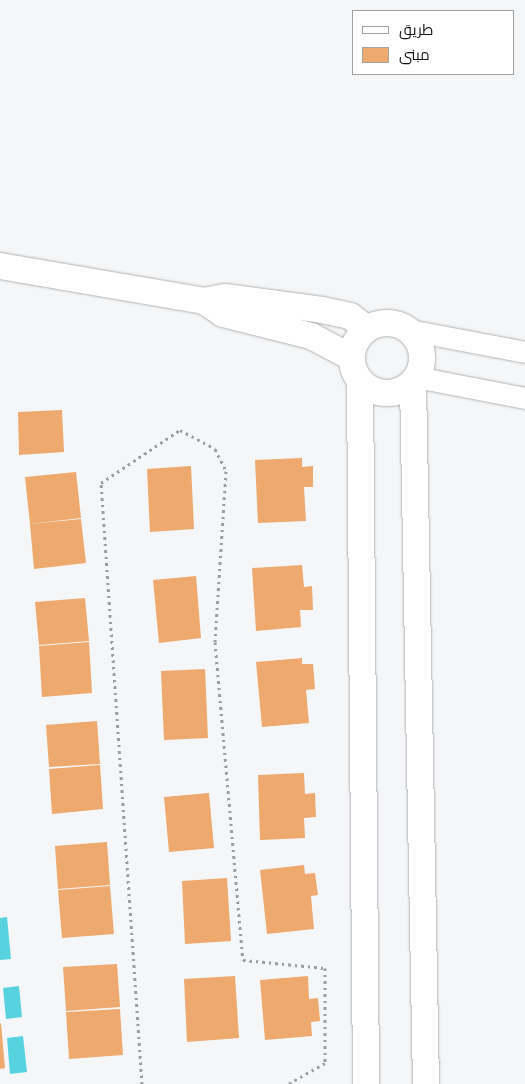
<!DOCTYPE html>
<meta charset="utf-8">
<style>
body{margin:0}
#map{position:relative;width:525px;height:1084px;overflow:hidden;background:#f5f6f7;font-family:Karla,Cairo,sans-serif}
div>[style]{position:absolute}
.water>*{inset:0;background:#57d3e0}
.building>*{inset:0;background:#eda96e}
.path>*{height:3px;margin-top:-1.5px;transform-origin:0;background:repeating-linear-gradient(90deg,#9c9d9e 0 2.5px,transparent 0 6.5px)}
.roads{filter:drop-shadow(0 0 1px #b2b2b3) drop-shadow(0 0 1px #b2b2b3)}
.minor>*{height:21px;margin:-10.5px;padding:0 10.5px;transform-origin:10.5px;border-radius:10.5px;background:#fff}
.tertiary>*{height:26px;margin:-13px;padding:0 13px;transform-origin:13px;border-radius:13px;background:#fff}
.tertiary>.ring{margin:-13px;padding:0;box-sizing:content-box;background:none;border:26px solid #fff;border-radius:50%}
span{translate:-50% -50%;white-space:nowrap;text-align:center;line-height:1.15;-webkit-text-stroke:4px #fff;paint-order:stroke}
.legend{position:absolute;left:352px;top:10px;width:162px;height:65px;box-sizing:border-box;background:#fff;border:1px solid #a1a1a1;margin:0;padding:6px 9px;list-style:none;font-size:15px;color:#131314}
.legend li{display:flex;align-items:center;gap:10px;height:25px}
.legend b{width:25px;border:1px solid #a1a1a1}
</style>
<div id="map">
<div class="water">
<i style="clip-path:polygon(7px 917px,11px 959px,0 960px,0 918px)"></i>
<i style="clip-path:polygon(19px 986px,22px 1017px,6px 1019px,3px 988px)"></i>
<i style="clip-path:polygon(23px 1036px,27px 1072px,10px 1074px,7px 1038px)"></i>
</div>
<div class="building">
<i style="clip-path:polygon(62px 410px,64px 452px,19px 455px,18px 412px)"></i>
<i style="clip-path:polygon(302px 458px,302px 467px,313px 466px,313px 487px,304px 487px,306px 521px,258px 523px,255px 460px)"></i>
<i style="clip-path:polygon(191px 466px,194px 529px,150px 532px,147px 469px)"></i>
<i style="clip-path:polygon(76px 472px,81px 518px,30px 524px,25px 477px)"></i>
<i style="clip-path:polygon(81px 519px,86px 563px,34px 569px,30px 524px)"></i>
<i style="clip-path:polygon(302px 565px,304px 587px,312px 586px,313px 610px,300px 610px,301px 627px,256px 631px,252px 568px)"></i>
<i style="clip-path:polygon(196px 576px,201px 638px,159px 643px,153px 580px)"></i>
<i style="clip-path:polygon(85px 598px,89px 641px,39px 645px,35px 602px)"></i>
<i style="clip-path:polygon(89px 642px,92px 693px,42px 697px,39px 646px)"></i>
<i style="clip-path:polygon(302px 658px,302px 664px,313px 664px,315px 689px,306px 690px,309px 723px,262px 727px,256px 662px)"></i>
<i style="clip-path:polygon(205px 669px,208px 738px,164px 740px,161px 671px)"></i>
<i style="clip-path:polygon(97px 721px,100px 764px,49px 767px,46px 725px)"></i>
<i style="clip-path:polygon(100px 765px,103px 809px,52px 814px,49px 769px)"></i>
<i style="clip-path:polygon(304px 773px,305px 794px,315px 793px,316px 817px,304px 818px,305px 838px,260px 840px,258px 775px)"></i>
<i style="clip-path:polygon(209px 793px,214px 848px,169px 852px,164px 797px)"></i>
<i style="clip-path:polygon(107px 842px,110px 885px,58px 889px,55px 846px)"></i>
<i style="clip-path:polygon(304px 865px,305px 874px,315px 873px,318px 895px,311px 896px,314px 929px,267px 934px,260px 870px)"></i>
<i style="clip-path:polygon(227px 878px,231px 941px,185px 944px,182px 881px)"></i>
<i style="clip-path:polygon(110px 886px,114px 934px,62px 938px,58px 890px)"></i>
<i style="clip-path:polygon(117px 964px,120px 1007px,66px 1011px,63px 967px)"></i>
<i style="clip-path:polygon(235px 976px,239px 1038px,187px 1042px,184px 979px)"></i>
<i style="clip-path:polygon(308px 976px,309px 999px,318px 998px,320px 1021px,311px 1022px,312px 1036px,265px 1040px,260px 980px)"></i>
<i style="clip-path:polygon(120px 1009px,123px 1055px,69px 1059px,66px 1012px)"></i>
<i style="clip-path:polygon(1px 1023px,5px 1068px,0 1069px,0 1024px)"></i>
</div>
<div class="path">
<i style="left:142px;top:1084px;width:602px;rotate:-93.9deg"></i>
<i style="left:101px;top:483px;width:95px;rotate:-33.9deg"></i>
<i style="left:180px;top:430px;width:40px;rotate:28deg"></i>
<i style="left:215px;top:449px;width:25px;rotate:63deg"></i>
<i style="left:226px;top:471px;width:171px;rotate:93.7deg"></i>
<i style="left:215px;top:642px;width:319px;rotate:85deg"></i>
<i style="left:243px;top:960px;width:82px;rotate:5.6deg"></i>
<i style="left:325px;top:968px;width:95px;rotate:90deg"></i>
<i style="left:325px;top:1063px;width:43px;rotate:150.4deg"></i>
</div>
<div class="roads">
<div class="minor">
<i style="left:409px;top:330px;width:118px;rotate:10.7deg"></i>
<i style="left:416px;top:377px;width:111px;rotate:10.9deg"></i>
</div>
<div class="tertiary">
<i style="left:0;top:266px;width:207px;rotate:9.7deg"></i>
<i style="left:204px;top:301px;width:21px;rotate:-11deg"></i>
<i style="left:225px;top:297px;width:98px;rotate:7.6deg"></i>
<i style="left:322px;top:310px;width:29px;rotate:12deg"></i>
<i style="left:350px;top:316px;width:21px;rotate:37deg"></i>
<i style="left:204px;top:301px;width:23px;rotate:34deg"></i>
<i style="left:223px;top:314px;width:91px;rotate:14deg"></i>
<i style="left:311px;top:336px;width:45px;rotate:27.7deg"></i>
<i class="ring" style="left:352px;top:323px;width:44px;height:44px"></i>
<i style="left:360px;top:381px;width:703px;rotate:89.51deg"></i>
<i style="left:413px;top:382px;width:702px;rotate:88.94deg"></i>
</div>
</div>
<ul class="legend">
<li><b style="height:6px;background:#fff"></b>طريق</li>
<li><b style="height:14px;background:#eda96e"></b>مبنى</li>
</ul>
</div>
